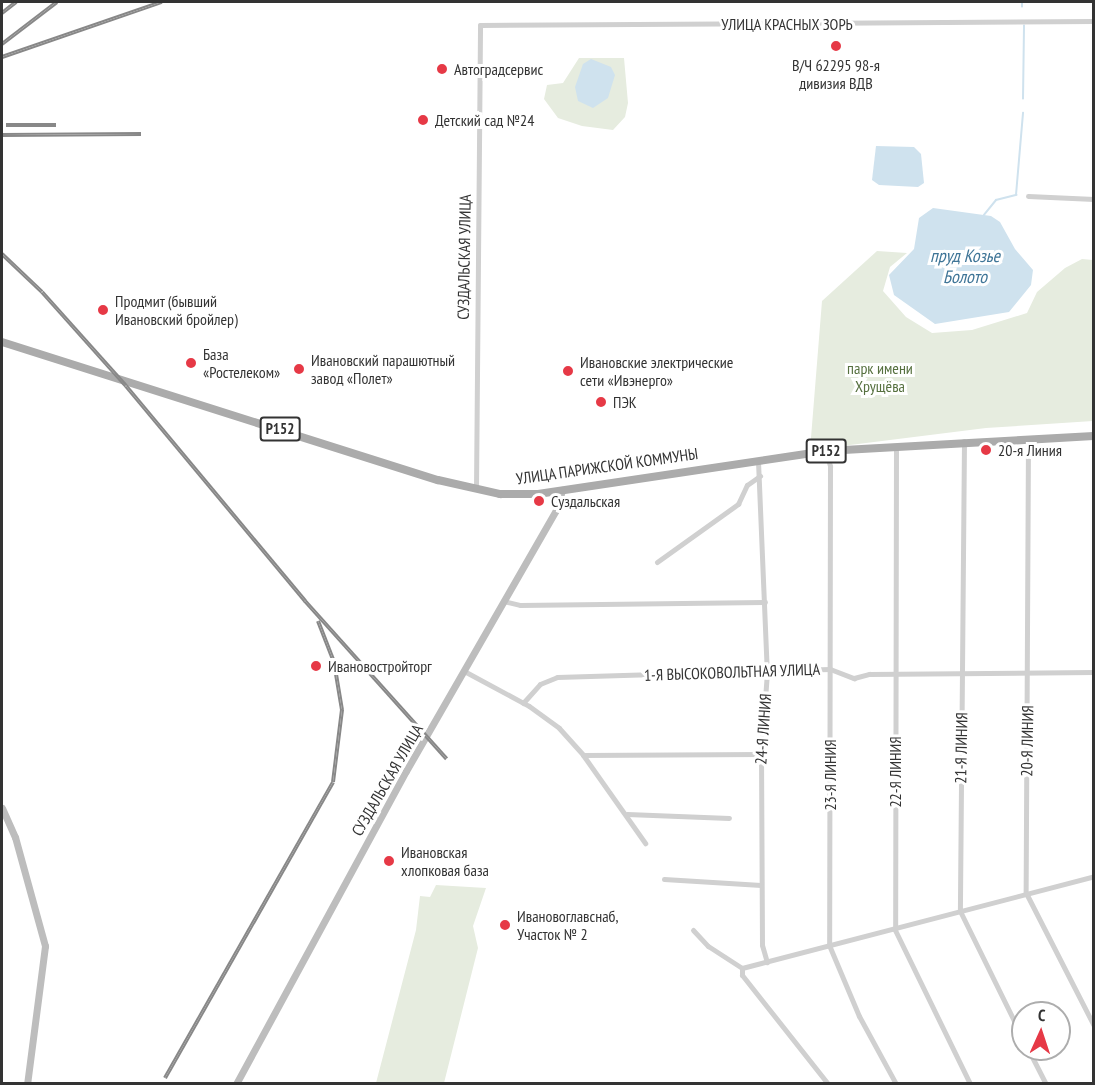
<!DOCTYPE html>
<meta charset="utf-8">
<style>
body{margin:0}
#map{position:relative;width:1095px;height:1085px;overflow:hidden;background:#fff;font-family:"PT Sans Narrow",sans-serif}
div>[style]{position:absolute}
.green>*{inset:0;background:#e6ecdf}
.water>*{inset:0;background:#cfe2ee}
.stream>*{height:1.5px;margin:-0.75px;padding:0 0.75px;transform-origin:0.75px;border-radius:0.75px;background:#cfe2ee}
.street>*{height:5px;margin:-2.5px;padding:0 2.5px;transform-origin:2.5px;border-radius:2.5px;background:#d0d0d0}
.secondary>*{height:7px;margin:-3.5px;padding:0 3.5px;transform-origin:3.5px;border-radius:3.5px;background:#bdbdbd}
.primary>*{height:8px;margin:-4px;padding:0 4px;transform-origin:4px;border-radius:4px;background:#ababab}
.rail>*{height:4px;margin-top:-2px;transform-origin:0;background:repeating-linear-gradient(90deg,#fff 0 4.5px,#888 0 9px);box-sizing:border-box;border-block:2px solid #888}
.dots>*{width:16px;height:16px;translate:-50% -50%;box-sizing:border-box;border:3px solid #fff;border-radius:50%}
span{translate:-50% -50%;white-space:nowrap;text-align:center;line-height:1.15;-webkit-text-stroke:6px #fff;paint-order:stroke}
.shield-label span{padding:2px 4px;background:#fff;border:2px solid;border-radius:4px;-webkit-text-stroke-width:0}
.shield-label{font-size:15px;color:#333;font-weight:700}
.street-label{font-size:16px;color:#333}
.poi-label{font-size:16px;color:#333}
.left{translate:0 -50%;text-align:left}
.park-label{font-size:16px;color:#56703f}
.water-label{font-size:18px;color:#3f7597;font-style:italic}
.frame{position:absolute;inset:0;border:3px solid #333;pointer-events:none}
.north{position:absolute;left:1011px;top:1001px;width:60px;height:60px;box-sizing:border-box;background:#fff;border:2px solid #adadad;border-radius:50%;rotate:3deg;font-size:16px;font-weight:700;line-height:24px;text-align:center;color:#333}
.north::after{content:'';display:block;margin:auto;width:21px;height:27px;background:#e63946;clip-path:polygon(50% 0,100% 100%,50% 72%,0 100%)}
</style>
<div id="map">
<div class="green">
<i style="clip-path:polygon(579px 58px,624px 58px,628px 103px,625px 117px,613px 130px,582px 126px,558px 118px,544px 99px,547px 85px,563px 83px)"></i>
<i style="clip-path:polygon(877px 251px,907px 253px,890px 267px,883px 291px,906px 317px,932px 333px,972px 330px,1027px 313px,1037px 292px,1065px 268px,1082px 259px,1093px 260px,1093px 421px,986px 428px,810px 450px,822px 301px)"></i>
<i style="clip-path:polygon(436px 885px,486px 888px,473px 926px,478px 948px,444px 1083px,376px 1083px,416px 930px,420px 896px,430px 897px)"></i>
</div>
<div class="water">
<i style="clip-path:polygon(591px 59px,611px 67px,615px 75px,608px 98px,593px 108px,578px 101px,575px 87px,583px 64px)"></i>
<i style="clip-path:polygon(876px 146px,914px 147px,921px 154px,924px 183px,918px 187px,879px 185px,872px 180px)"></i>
<i style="clip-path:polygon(933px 208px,991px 216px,1000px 222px,1015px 249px,1033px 270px,1031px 285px,1009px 312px,935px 324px,894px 295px,889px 275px,914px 249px,919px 218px)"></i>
</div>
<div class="stream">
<i style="left:1022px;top:7px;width:5px;rotate:-90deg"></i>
<i style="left:1023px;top:99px;width:73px;rotate:-89.2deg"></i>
<i style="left:984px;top:215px;width:19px;rotate:-51deg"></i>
<i style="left:996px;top:200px;width:21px;rotate:-14deg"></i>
<i style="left:1016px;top:195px;width:82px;rotate:-85.1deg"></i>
</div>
<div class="street">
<i style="left:1028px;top:196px;width:66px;rotate:2.6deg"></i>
<i style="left:1028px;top:439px;width:454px;rotate:90.3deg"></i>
<i style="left:1026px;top:893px;width:149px;rotate:62.9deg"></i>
<i style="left:964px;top:441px;width:470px;rotate:90.5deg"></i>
<i style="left:960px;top:911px;width:143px;rotate:63.8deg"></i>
<i style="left:896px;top:446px;width:484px;rotate:90.1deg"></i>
<i style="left:895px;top:930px;width:171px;rotate:64deg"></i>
<i style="left:826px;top:451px;width:16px;rotate:75deg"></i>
<i style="left:830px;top:466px;width:479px;rotate:90.1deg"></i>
<i style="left:829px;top:945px;width:77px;rotate:67.1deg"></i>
<i style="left:859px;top:1016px;width:77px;rotate:61.4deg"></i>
<i style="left:758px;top:461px;width:211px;rotate:87.6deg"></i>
<i style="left:767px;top:672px;width:82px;rotate:94.2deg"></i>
<i style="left:761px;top:754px;width:191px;rotate:89.7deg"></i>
<i style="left:762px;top:945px;width:18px;rotate:74deg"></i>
<i style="left:476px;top:489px;width:464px;rotate:-89.5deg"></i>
<i style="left:480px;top:25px;width:614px;rotate:-0.37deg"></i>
<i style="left:657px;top:562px;width:100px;rotate:-35.6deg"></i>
<i style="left:738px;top:504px;width:21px;rotate:-65deg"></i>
<i style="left:747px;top:485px;width:16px;rotate:-35deg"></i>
<i style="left:503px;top:601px;width:17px;rotate:13deg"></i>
<i style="left:520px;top:605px;width:245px;rotate:-0.7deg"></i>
<i style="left:464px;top:671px;width:74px;rotate:28.3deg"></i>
<i style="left:529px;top:706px;width:37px;rotate:36deg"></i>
<i style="left:559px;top:728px;width:36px;rotate:48deg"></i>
<i style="left:583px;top:755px;width:108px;rotate:54.8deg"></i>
<i style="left:523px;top:703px;width:25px;rotate:-48deg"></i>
<i style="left:540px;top:684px;width:18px;rotate:-22deg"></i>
<i style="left:557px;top:677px;width:273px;rotate:-1.7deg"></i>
<i style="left:830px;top:669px;width:26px;rotate:21deg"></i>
<i style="left:854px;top:678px;width:16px;rotate:-15deg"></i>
<i style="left:869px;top:674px;width:225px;rotate:-0.5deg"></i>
<i style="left:583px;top:755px;width:178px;rotate:-0.3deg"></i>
<i style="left:627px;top:814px;width:102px;rotate:2.2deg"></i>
<i style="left:664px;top:879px;width:97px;rotate:3.5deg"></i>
<i style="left:693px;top:930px;width:22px;rotate:47deg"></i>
<i style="left:708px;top:946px;width:40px;rotate:32.9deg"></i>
<i style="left:742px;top:968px;width:364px;rotate:-14.6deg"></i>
<i style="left:742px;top:968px;width:7px;rotate:90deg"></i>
<i style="left:742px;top:975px;width:139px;rotate:51.7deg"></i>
<i style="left:1028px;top:1049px;width:39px;rotate:63deg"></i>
</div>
<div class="secondary">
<i style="left:2px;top:808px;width:32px;rotate:66deg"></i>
<i style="left:15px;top:837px;width:113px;rotate:74.6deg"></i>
<i style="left:45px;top:946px;width:139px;rotate:97.4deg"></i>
<i style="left:236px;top:1084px;width:356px;rotate:-61.5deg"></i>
<i style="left:406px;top:771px;width:301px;rotate:-60.1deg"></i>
<i style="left:556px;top:510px;width:21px;rotate:-73deg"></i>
</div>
<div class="primary">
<i style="left:2px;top:342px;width:457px;rotate:17.6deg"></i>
<i style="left:438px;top:480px;width:64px;rotate:12.7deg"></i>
<i style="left:500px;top:494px;width:38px"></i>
<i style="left:538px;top:494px;width:291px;rotate:-8.5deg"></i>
<i style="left:826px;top:451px;width:268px;rotate:-3.2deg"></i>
</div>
<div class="rail">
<i style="left:2px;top:13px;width:18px;rotate:-38deg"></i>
<i style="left:2px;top:44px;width:69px;rotate:-37.4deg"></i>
<i style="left:2px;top:57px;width:169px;rotate:-19deg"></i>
<i style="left:6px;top:125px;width:50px"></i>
<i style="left:2px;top:135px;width:139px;rotate:-0.4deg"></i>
<i style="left:2px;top:254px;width:55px;rotate:43.5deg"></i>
<i style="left:42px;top:292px;width:126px;rotate:48.2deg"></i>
<i style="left:126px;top:386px;width:280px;rotate:50.2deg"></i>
<i style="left:305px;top:601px;width:212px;rotate:48.1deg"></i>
<i style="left:165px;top:1078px;width:340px;rotate:-60.4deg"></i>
<i style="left:333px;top:782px;width:73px;rotate:-82.9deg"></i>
<i style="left:342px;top:710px;width:49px;rotate:-99.5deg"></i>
<i style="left:334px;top:662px;width:44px;rotate:-111.3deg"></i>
</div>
<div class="dots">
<i style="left:836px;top:46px;background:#e63946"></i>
<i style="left:442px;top:69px;background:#e63946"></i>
<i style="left:423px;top:120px;background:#e63946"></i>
<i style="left:103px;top:310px;background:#e63946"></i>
<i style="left:191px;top:363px;background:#e63946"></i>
<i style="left:299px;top:369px;background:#e63946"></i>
<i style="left:568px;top:371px;background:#e63946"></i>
<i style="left:601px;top:402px;background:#e63946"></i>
<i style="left:986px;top:450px;background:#e63946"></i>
<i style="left:539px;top:501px;background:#e63946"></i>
<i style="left:316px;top:666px;background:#e63946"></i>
<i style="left:389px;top:861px;background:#e63946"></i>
<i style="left:505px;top:925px;background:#e63946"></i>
</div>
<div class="shield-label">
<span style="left:280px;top:429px">Р152</span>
<span style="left:826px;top:451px">Р152</span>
</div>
<div class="street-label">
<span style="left:787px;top:24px">УЛИЦА КРАСНЫХ ЗОРЬ</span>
<span style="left:464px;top:257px;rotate:-89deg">СУЗДАЛЬСКАЯ УЛИЦА</span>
<span style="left:607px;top:466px;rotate:-8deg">УЛИЦА ПАРИЖСКОЙ КОММУНЫ</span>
<span style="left:732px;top:672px;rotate:-2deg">1-Я ВЫСОКОВОЛЬТНАЯ УЛИЦА</span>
<span style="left:763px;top:729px;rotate:-86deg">24-Я ЛИНИЯ</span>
<span style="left:1027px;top:741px;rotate:-89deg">20-Я ЛИНИЯ</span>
<span style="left:961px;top:748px;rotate:-89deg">21-Я ЛИНИЯ</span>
<span style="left:895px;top:772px;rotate:-90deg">22-Я ЛИНИЯ</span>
<span style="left:830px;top:775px;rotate:-90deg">23-Я ЛИНИЯ</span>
<span style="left:387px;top:780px;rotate:-60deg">СУЗДАЛЬСКАЯ УЛИЦА</span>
</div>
<div class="poi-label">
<span style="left:836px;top:74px">В/Ч 62295 98-я<br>дивизия ВДВ</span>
<span class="left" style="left:454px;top:69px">Автоградсервис</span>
<span class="left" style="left:435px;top:120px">Детский сад №24</span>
<span class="left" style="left:115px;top:310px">Продмит (бывший<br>Ивановский бройлер)</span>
<span class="left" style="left:203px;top:363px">База<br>«Ростелеком»</span>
<span class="left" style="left:311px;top:369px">Ивановский парашютный<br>завод «Полет»</span>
<span class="left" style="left:580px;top:371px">Ивановские электрические<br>сети «Ивэнерго»</span>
<span class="left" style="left:613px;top:402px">ПЭК</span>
<span class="left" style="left:998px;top:450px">20-я Линия</span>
<span class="left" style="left:551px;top:501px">Суздальская</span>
<span class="left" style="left:328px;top:666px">Ивановостройторг</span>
<span class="left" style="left:401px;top:861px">Ивановская<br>хлопковая база</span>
<span class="left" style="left:517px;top:925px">Ивановоглавснаб,<br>Участок № 2</span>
</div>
<div class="park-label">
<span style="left:880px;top:377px">парк имени<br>Хрущёва</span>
</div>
<div class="water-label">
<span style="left:965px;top:267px">пруд Козье<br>Болото</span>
</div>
<div class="frame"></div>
<div class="north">С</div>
</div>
